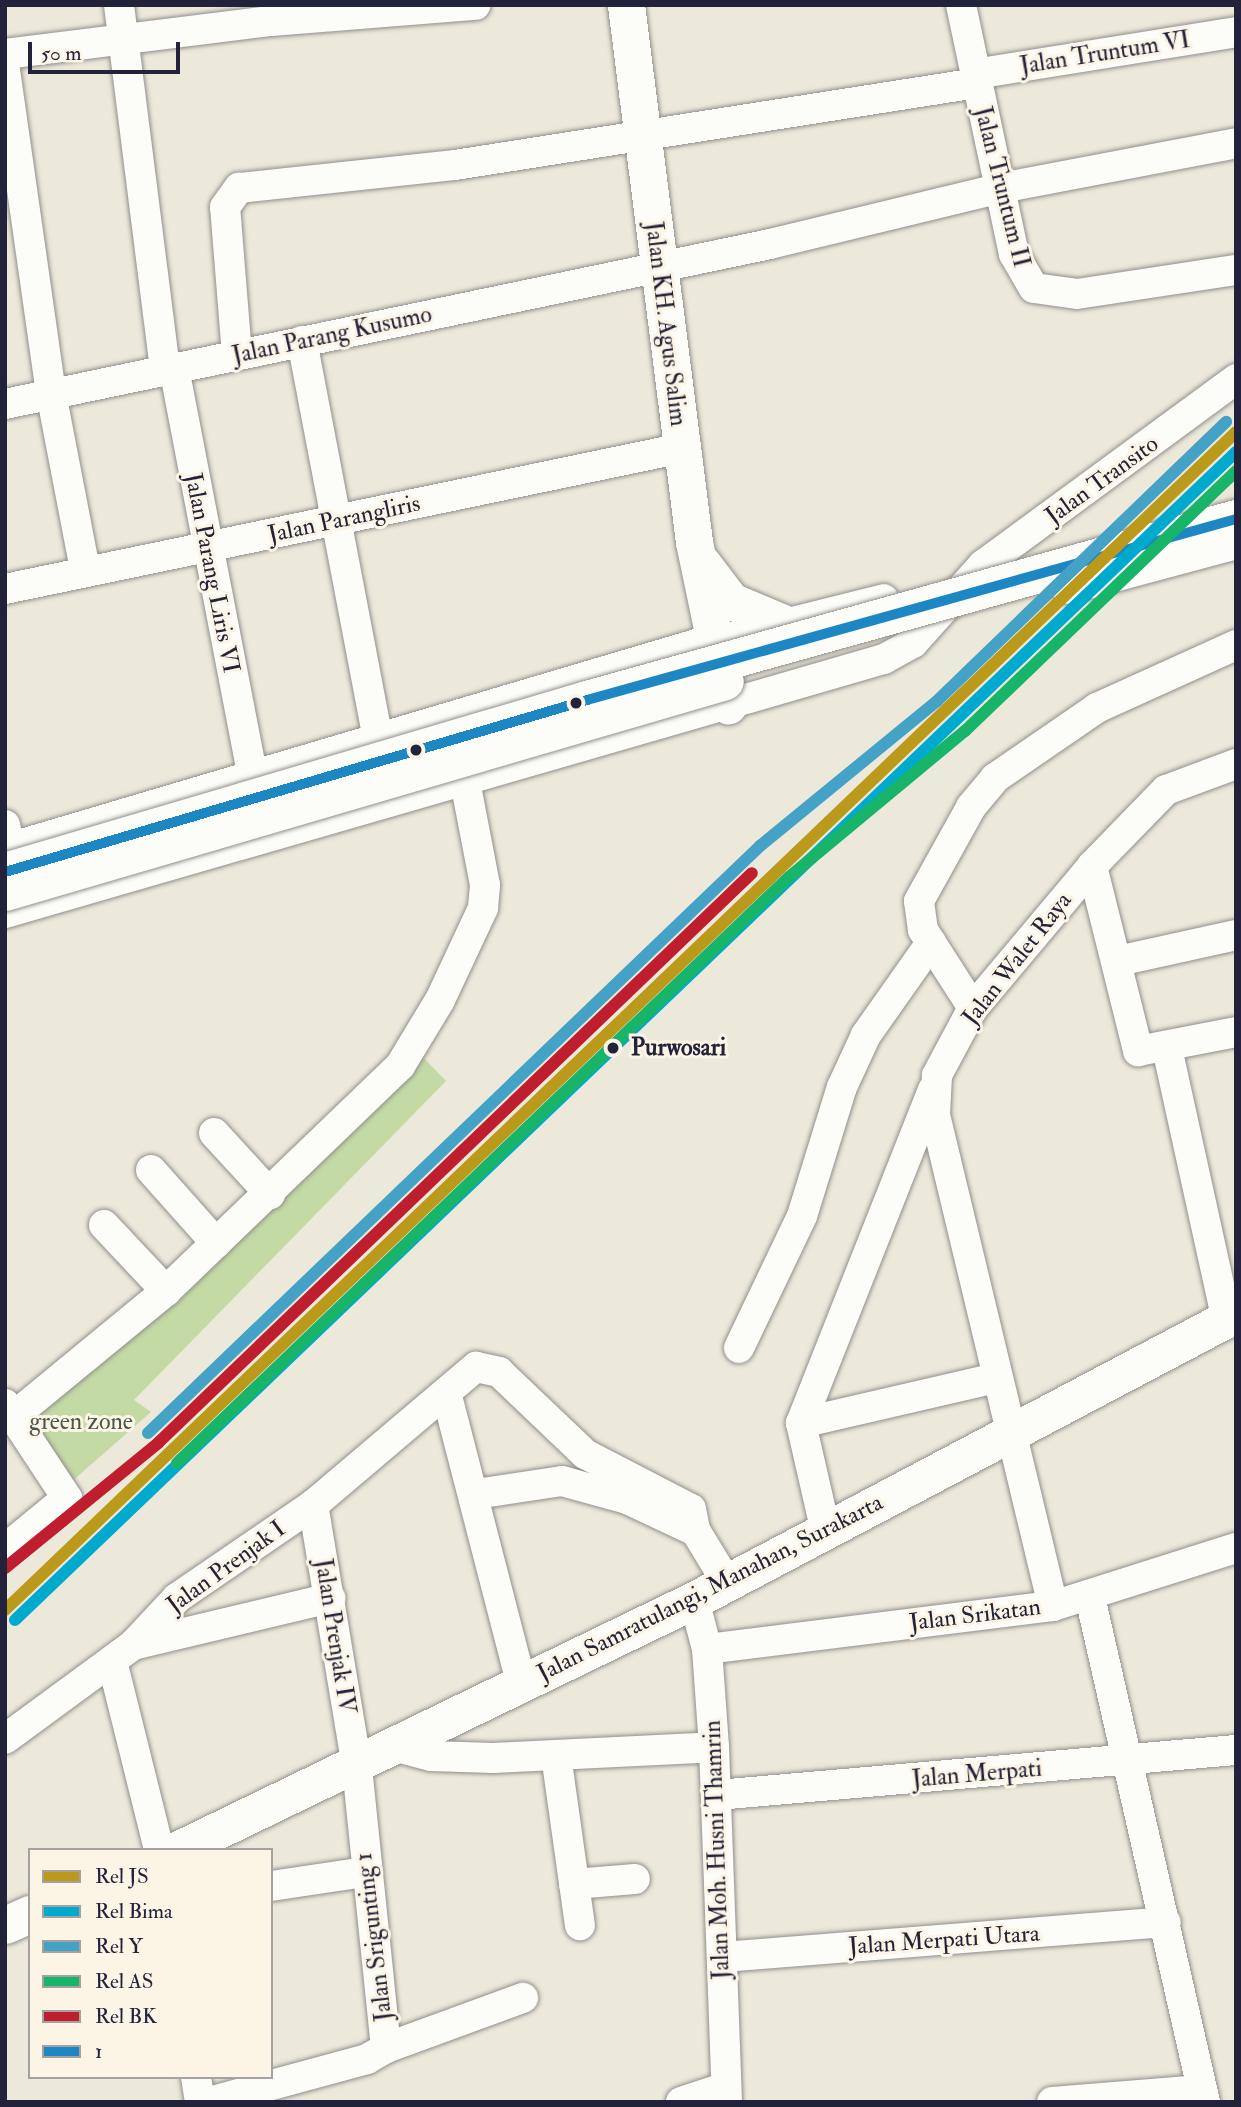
<!DOCTYPE html>
<style>
body{margin:0}
#map{position:relative;width:1241px;height:2107px;overflow:hidden;background:#ece8da;font-family:"IM FELL Double Pica",serif}
div>[style]{position:absolute}
.green>*{inset:0;background:#c3daa5}
.roads{filter:drop-shadow(0 0 2px #918f8c) drop-shadow(0 0 2px #918f8c)}
.minor>*{height:30px;margin:-15px;padding:0 15px;transform-origin:15px;border-radius:15px;background:#fcfcf9}
.major>*{height:37px;margin:-18.5px;padding:0 18.5px;transform-origin:18.5px;border-radius:18.5px;background:#fcfcf9}
.bridges{filter:drop-shadow(0 0 2px #918f8c) drop-shadow(0 0 2px #918f8c)}
.major-bridge>*{height:37px;margin:-18.5px;padding:0 18.5px;transform-origin:18.5px;border-radius:18.5px;background:#fcfcf9}
.highway-bridge>*{height:38px;margin:-19px;padding:0 19px;transform-origin:19px;border-radius:19px;background:#fcfcf9}
.bus-1>*{height:10px;margin:-5px;padding:0 5px;transform-origin:5px;border-radius:5px;background:#1d87c4}
.rail-1>*{height:12px;margin:-6px;padding:0 6px;transform-origin:6px;border-radius:6px;background:#bb9a1b}
.rail-2>*{height:12px;margin:-6px;padding:0 6px;transform-origin:6px;border-radius:6px;background:#00a9ce}
.rail-3>*{height:12px;margin:-6px;padding:0 6px;transform-origin:6px;border-radius:6px;background:#43a2c5}
.rail-4>*{height:12px;margin:-6px;padding:0 6px;transform-origin:6px;border-radius:6px;background:#17b46a}
.rail-5>*{height:12px;margin:-6px;padding:0 6px;transform-origin:6px;border-radius:6px;background:#be1e2d}
.dots>*{width:19px;height:19px;translate:-50% -50%;box-sizing:border-box;border:4px solid #fcf5e5;border-radius:50%}
span{translate:-50% -50%;white-space:nowrap;text-align:center;line-height:1.15;-webkit-text-stroke:6px #fcf5e5;paint-order:stroke}
.street-label{font-size:24px;color:#22223b}
.stop-label{font-size:24px;color:#22223b;font-weight:700}
.left{translate:0 -50%;text-align:left}
.park-label{font-size:24px;color:#48564e}
.frame{position:absolute;inset:0;border:7px solid #22223b;pointer-events:none}
.legend{position:absolute;left:28px;top:1848px;width:245px;height:231px;box-sizing:border-box;background:#fcf5e5;border:2px solid #a5a1a1;margin:0;padding:9px 12px;list-style:none;font-size:21px;color:#22223b}
.legend li{display:flex;align-items:center;gap:14px;height:35px}
.legend b{width:35px;border:2px solid #a5a1a1}
.scale{position:absolute;left:28px;top:42px;width:152px;height:32px;box-sizing:border-box;border:4px solid #22223b;border-top:0;padding-left:9px;font-size:21px;line-height:24px;white-space:nowrap;color:#22223b;-webkit-text-stroke:5px #fcf5e5;paint-order:stroke}
</style>
<div id="map">
<div class="green">
<i style="clip-path:polygon(420px 1054px,446px 1081px,134px 1400px,151px 1412px,70px 1483px,26px 1416px)"></i>
</div>
<div class="roads">
<div class="minor">
<i style="left:119px;top:5px;width:366px;rotate:82.8deg"></i>
<i style="left:961px;top:5px;width:255px;rotate:78deg"></i>
<i style="left:1014px;top:254px;width:39px;rotate:60deg"></i>
<i style="left:1034px;top:288px;width:43px;rotate:7.9deg"></i>
<i style="left:1077px;top:294px;width:161px;rotate:-8.6deg"></i>
<i style="left:5px;top:54px;width:268px;rotate:-7.1deg"></i>
<i style="left:271px;top:21px;width:205px;rotate:-4.5deg"></i>
<i style="left:5px;top:70px;width:326px;rotate:81.9deg"></i>
<i style="left:51px;top:393px;width:180px;rotate:79.1deg"></i>
<i style="left:975px;top:74px;width:264px;rotate:-9.1deg"></i>
<i style="left:302px;top:341px;width:406px;rotate:79.2deg"></i>
<i style="left:237px;top:355px;width:148px;rotate:-94.6deg"></i>
<i style="left:225px;top:207px;width:24px;rotate:-54deg"></i>
<i style="left:239px;top:188px;width:217px;rotate:-6.1deg"></i>
<i style="left:455px;top:165px;width:528px;rotate:-8.93deg"></i>
<i style="left:174px;top:368px;width:417px;rotate:79.1deg"></i>
<i style="left:5px;top:404px;width:782px;rotate:-11.81deg"></i>
<i style="left:770px;top:244px;width:238px;rotate:-13.6deg"></i>
<i style="left:1001px;top:188px;width:239px;rotate:-10.8deg"></i>
<i style="left:5px;top:589px;width:692px;rotate:-11.76deg"></i>
<i style="left:713px;top:642px;width:176px;rotate:-14.1deg"></i>
<i style="left:5px;top:825px;width:26px;rotate:77deg"></i>
<i style="left:1092px;top:866px;width:191px;rotate:76deg"></i>
<i style="left:1138px;top:1051px;width:100px;rotate:-11deg"></i>
<i style="left:5px;top:913px;width:915px;rotate:-16.12deg"></i>
<i style="left:884px;top:659px;width:33px;rotate:-29deg"></i>
<i style="left:913px;top:643px;width:105px;rotate:-48.1deg"></i>
<i style="left:983px;top:565px;width:314px;rotate:-36.3deg"></i>
<i style="left:1118px;top:961px;width:121px;rotate:-12.4deg"></i>
<i style="left:973px;top:1008px;width:93px;rotate:-122.7deg"></i>
<i style="left:923px;top:930px;width:29px;rotate:-98deg"></i>
<i style="left:919px;top:901px;width:107px;rotate:-61deg"></i>
<i style="left:971px;top:807px;width:38px;rotate:-50deg"></i>
<i style="left:995px;top:778px;width:124px;rotate:-34.5deg"></i>
<i style="left:1097px;top:708px;width:153px;rotate:-24.4deg"></i>
<i style="left:1167px;top:1048px;width:279px;rotate:77.6deg"></i>
<i style="left:1227px;top:1320px;width:9px;rotate:6deg"></i>
<i style="left:214px;top:1133px;width:83px;rotate:47.4deg"></i>
<i style="left:151px;top:1170px;width:98px;rotate:48.3deg"></i>
<i style="left:104px;top:1225px;width:91px;rotate:46.8deg"></i>
<i style="left:739px;top:1348px;width:146px;rotate:-64.5deg"></i>
<i style="left:802px;top:1216px;width:135px;rotate:-72.8deg"></i>
<i style="left:842px;top:1087px;width:57px;rotate:-65.2deg"></i>
<i style="left:866px;top:1035px;width:113px;rotate:-54.8deg"></i>
<i style="left:447px;top:1396px;width:299px;rotate:75.5deg"></i>
<i style="left:5px;top:1404px;width:113px;rotate:56.6deg"></i>
<i style="left:67px;top:1498px;width:80px;rotate:140.6deg"></i>
<i style="left:14px;top:1416px;width:197px;rotate:-39.4deg"></i>
<i style="left:166px;top:1291px;width:325px;rotate:-43.9deg"></i>
<i style="left:400px;top:1066px;width:77px;rotate:-58.8deg"></i>
<i style="left:440px;top:1000px;width:102px;rotate:-64.9deg"></i>
<i style="left:483px;top:908px;width:23px;rotate:-85deg"></i>
<i style="left:485px;top:885px;width:106px;rotate:-100.9deg"></i>
<i style="left:801px;top:1423px;width:200px;rotate:-13deg"></i>
<i style="left:476px;top:1494px;width:87px;rotate:-8.6deg"></i>
<i style="left:562px;top:1481px;width:67px;rotate:15.5deg"></i>
<i style="left:627px;top:1499px;width:71px;rotate:25.1deg"></i>
<i style="left:825px;top:1528px;width:108px;rotate:-102.9deg"></i>
<i style="left:801px;top:1423px;width:358px;rotate:-68.4deg"></i>
<i style="left:1090px;top:1597px;width:518px;rotate:77.17deg"></i>
<i style="left:694px;top:1600px;width:51px;rotate:75.1deg"></i>
<i style="left:707px;top:1649px;width:98px;rotate:85.9deg"></i>
<i style="left:714px;top:1747px;width:355px;rotate:87.9deg"></i>
<i style="left:1053px;top:1606px;width:505px;rotate:-103.51deg"></i>
<i style="left:935px;top:1115px;width:40px;rotate:-87.1deg"></i>
<i style="left:937px;top:1075px;width:76px;rotate:-61.8deg"></i>
<i style="left:973px;top:1008px;width:185px;rotate:-50deg"></i>
<i style="left:1092px;top:866px;width:106px;rotate:-45.8deg"></i>
<i style="left:1166px;top:790px;width:75px;rotate:-20.4deg"></i>
<i style="left:133px;top:1645px;width:203px;rotate:-13.4deg"></i>
<i style="left:707px;top:1649px;width:349px;rotate:-7.1deg"></i>
<i style="left:1053px;top:1606px;width:192px;rotate:-17.6deg"></i>
<i style="left:112px;top:1661px;width:195px;rotate:76deg"></i>
<i style="left:5px;top:1739px;width:159px;rotate:-36.3deg"></i>
<i style="left:133px;top:1645px;width:64px;rotate:-46.9deg"></i>
<i style="left:177px;top:1598px;width:165px;rotate:-34.4deg"></i>
<i style="left:313px;top:1505px;width:214px;rotate:-40.3deg"></i>
<i style="left:476px;top:1367px;width:24px;rotate:12deg"></i>
<i style="left:499px;top:1372px;width:119px;rotate:43.6deg"></i>
<i style="left:585px;top:1454px;width:119px;rotate:27.4deg"></i>
<i style="left:691px;top:1509px;width:21px;rotate:79deg"></i>
<i style="left:695px;top:1530px;width:60px;rotate:58.7deg"></i>
<i style="left:397px;top:1747px;width:35px;rotate:15deg"></i>
<i style="left:431px;top:1756px;width:62px;rotate:1.8deg"></i>
<i style="left:493px;top:1758px;width:221px;rotate:-2.8deg"></i>
<i style="left:556px;top:1755px;width:172px;rotate:82deg"></i>
<i style="left:717px;top:1795px;width:521px;rotate:-4.96deg"></i>
<i style="left:574px;top:1884px;width:61px;rotate:-4.7deg"></i>
<i style="left:271px;top:1886px;width:95px;rotate:-8.5deg"></i>
<i style="left:722px;top:1957px;width:445px;rotate:-4.5deg"></i>
<i style="left:386px;top:2048px;width:146px;rotate:-20.1deg"></i>
<i style="left:196px;top:2077px;width:25px;rotate:81deg"></i>
<i style="left:209px;top:2102px;width:164px;rotate:-15.2deg"></i>
<i style="left:367px;top:2059px;width:22px;rotate:-30deg"></i>
<i style="left:386px;top:2048px;width:282px;rotate:-95.9deg"></i>
<i style="left:357px;top:1767px;width:266px;rotate:-99.5deg"></i>
<i style="left:681px;top:2102px;width:47px;rotate:-18.4deg"></i>
<i style="left:1052px;top:2102px;width:150px;rotate:-4.6deg"></i>
</div>
<div class="major">
<i style="left:626px;top:5px;width:541px;rotate:82.78deg"></i>
<i style="left:694px;top:542px;width:167px;rotate:78.2deg"></i>
<i style="left:702px;top:563px;width:48px;rotate:52.7deg"></i>
<i style="left:731px;top:601px;width:56px;rotate:22.9deg"></i>
<i style="left:5px;top:852px;width:738px;rotate:-16.52deg"></i>
<i style="left:177px;top:1850px;width:574px;rotate:-25.81deg"></i>
<i style="left:694px;top:1600px;width:613px;rotate:-27.82deg"></i>
<i style="left:5px;top:1925px;width:27px;rotate:-24deg"></i>
</div>
</div>
<div class="bridges">
<div class="major-bridge">
<i style="left:1068px;top:585px;width:174px;rotate:-15deg"></i>
<i style="left:5px;top:892px;width:750px;rotate:-16.33deg"></i>
</div>
<div class="highway-bridge">
<i style="left:5px;top:872px;width:607px;rotate:-16.46deg"></i>
<i style="left:587px;top:700px;width:674px;rotate:-15.58deg"></i>
</div>
</div>
<div class="bus-1">
<i style="left:5px;top:872px;width:607px;rotate:-16.46deg"></i>
<i style="left:587px;top:700px;width:674px;rotate:-15.58deg"></i>
</div>
<div class="rail-1">
<i style="left:5px;top:1610px;width:1704px;rotate:-43.74deg"></i>
</div>
<div class="rail-2">
<i style="left:15px;top:1620px;width:1690px;rotate:-43.73deg"></i>
</div>
<div class="rail-3">
<i style="left:148px;top:1433px;width:848px;rotate:-43.81deg"></i>
<i style="left:760px;top:846px;width:229px;rotate:-39.3deg"></i>
<i style="left:937px;top:701px;width:402px;rotate:-44deg"></i>
</div>
<div class="rail-4">
<i style="left:177px;top:1463px;width:847px;rotate:-43.76deg"></i>
<i style="left:789px;top:877px;width:229px;rotate:-39.7deg"></i>
<i style="left:965px;top:731px;width:376px;rotate:-43.8deg"></i>
</div>
<div class="rail-5">
<i style="left:5px;top:1568px;width:198px;rotate:-39.2deg"></i>
<i style="left:158px;top:1443px;width:823px;rotate:-43.82deg"></i>
</div>
<div class="dots">
<i style="left:576px;top:703px;background:#22223b"></i>
<i style="left:416px;top:750px;background:#22223b"></i>
<i style="left:613px;top:1048px;background:#22223b"></i>
</div>
<div class="street-label">
<span style="left:1105px;top:53px;rotate:-9deg">Jalan Truntum VI</span>
<span style="left:1002px;top:187px;rotate:76deg">Jalan Truntum II</span>
<span style="left:666px;top:324px;rotate:83deg">Jalan KH. Agus Salim</span>
<span style="left:332px;top:335px;rotate:-12deg">Jalan Parang Kusumo</span>
<span style="left:1102px;top:480px;rotate:-36deg">Jalan Transito</span>
<span style="left:344px;top:519px;rotate:-12deg">Jalan Parangliris</span>
<span style="left:212px;top:573px;rotate:79deg">Jalan Parang Liris VI</span>
<span style="left:1017px;top:959px;rotate:-52deg">Jalan Walet Raya</span>
<span style="left:226px;top:1567px;rotate:-36deg">Jalan Prenjak I</span>
<span style="left:710px;top:1588px;rotate:-27deg">Jalan Samratulangi, Manahan, Surakarta</span>
<span style="left:975px;top:1615px;rotate:-7deg">Jalan Srikatan</span>
<span style="left:335px;top:1636px;rotate:81deg">Jalan Prenjak IV</span>
<span style="left:977px;top:1774px;rotate:-5deg">Jalan Merpati</span>
<span style="left:717px;top:1850px;rotate:-92deg">Jalan Moh. Husni Thamrin</span>
<span style="left:374px;top:1937px;rotate:-97deg">Jalan Srigunting 1</span>
<span style="left:944px;top:1940px;rotate:-4deg">Jalan Merpati Utara</span>
</div>
<div class="stop-label">
<span class="left" style="left:631px;top:1048px">Purwosari</span>
</div>
<div class="park-label">
<span style="left:81px;top:1422px">green zone</span>
</div>
<div class="frame"></div>
<ul class="legend">
<li><b style="height:9px;background:#bb9a1b"></b>Rel JS</li>
<li><b style="height:9px;background:#00a9ce"></b>Rel Bima</li>
<li><b style="height:9px;background:#43a2c5"></b>Rel Y</li>
<li><b style="height:9px;background:#17b46a"></b>Rel AS</li>
<li><b style="height:9px;background:#be1e2d"></b>Rel BK</li>
<li><b style="height:9px;background:#1d87c4"></b>1</li>
</ul>
<div class="scale">50 m</div>
</div>
